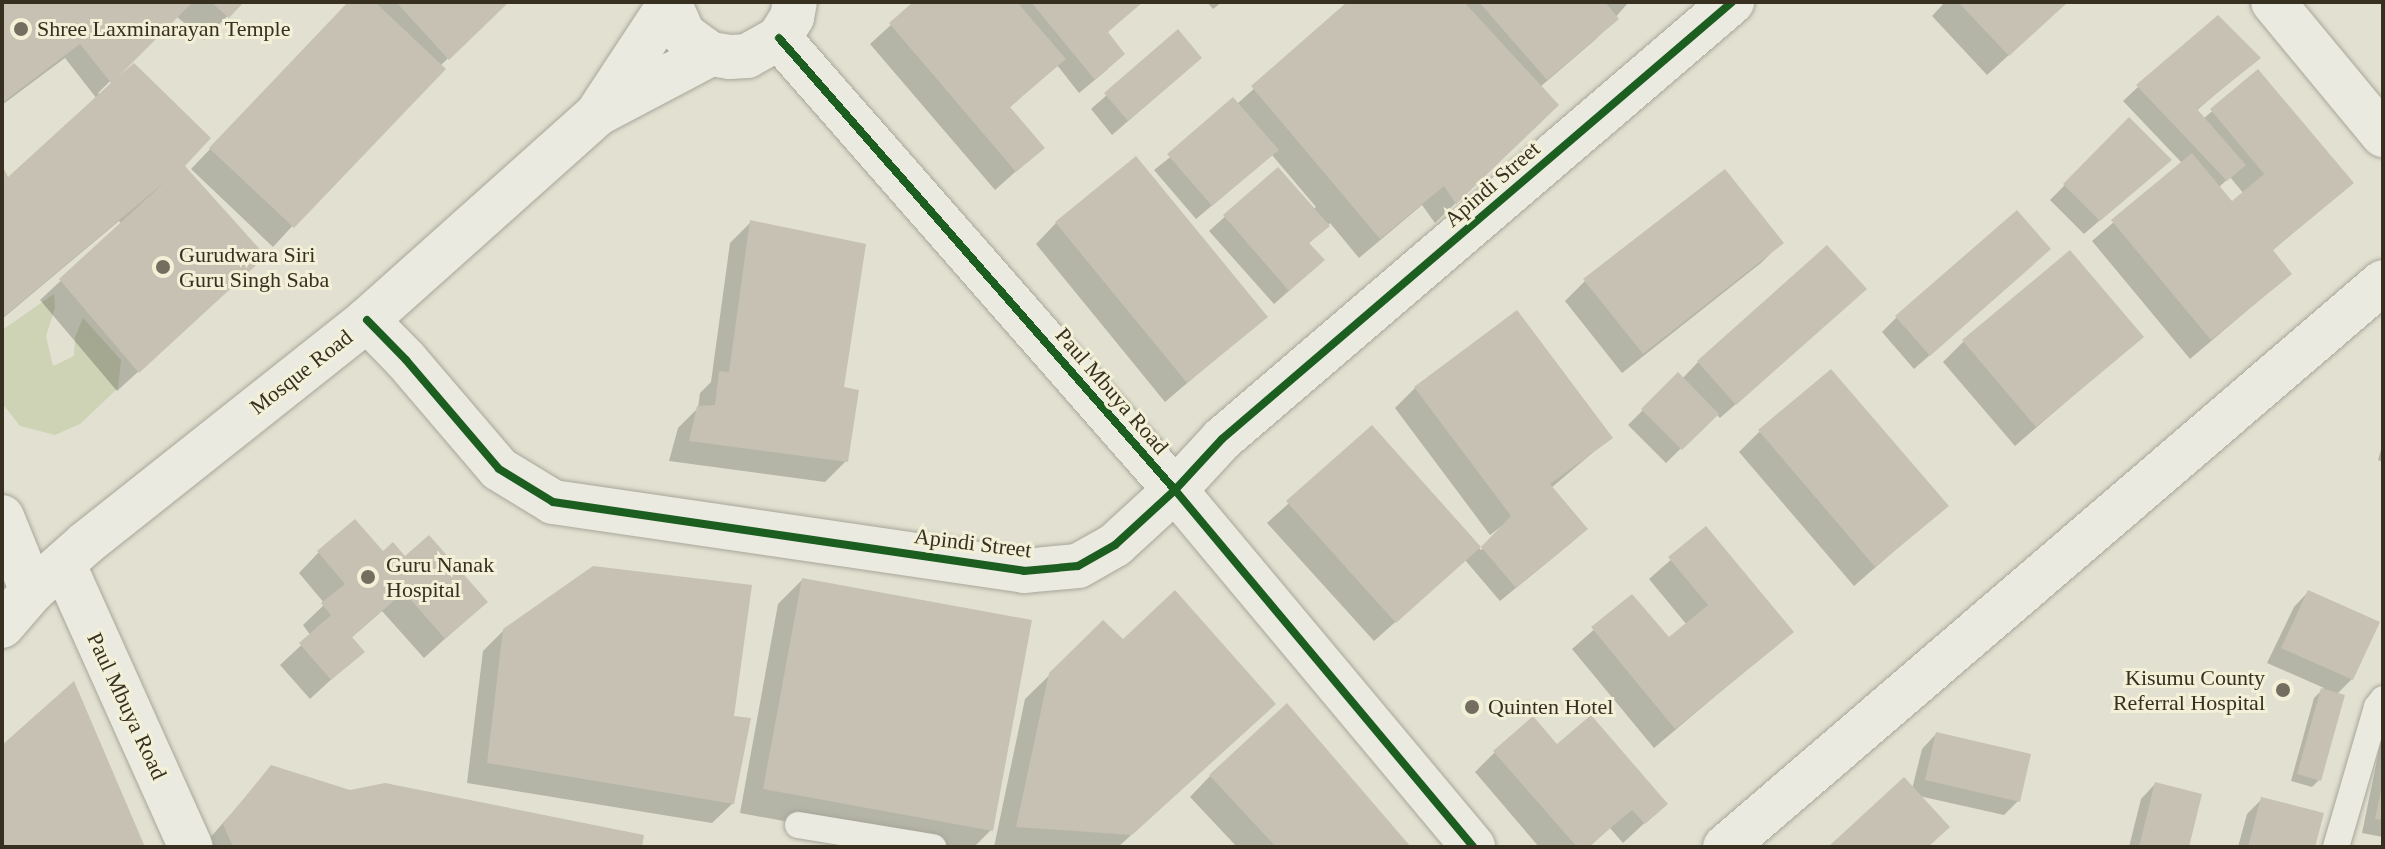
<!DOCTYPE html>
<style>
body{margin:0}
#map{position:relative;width:2385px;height:849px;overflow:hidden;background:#e2e1d1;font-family:Georgia,serif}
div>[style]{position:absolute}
.green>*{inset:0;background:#cdd3b4}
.shadow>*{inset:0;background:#0003}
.building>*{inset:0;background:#c6c1b2}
.roads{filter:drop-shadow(0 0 2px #a8a699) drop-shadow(0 0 2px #a8a699)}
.service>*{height:26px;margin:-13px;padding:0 13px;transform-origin:13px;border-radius:13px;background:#ebeae1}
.minor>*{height:44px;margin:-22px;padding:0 22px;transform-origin:22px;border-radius:22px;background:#ebeae1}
.secondary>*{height:44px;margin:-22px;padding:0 22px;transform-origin:22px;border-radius:22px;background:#ebeae1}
.cycleway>*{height:8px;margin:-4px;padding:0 4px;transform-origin:4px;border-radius:4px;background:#1b5e20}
.dots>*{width:22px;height:22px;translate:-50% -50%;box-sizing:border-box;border:4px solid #f3f0d8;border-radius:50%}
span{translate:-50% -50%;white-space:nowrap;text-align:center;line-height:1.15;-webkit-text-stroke:6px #f3f0d8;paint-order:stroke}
.poi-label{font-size:22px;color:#373021}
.left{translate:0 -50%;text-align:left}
.right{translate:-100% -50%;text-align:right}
.street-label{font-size:22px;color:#373021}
.frame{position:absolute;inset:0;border:4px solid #373021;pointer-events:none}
</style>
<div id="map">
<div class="green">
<i style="clip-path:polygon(54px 294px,55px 308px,46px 336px,53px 366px,74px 356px,75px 337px,83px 318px,121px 360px,118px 388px,80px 424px,55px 435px,20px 426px,2px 403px,2px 330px)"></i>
</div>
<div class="shadow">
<i style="clip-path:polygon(2px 2px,241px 2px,204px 40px,176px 16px,98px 93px,182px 166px,243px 276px,117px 391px,40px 300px,122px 224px,119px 221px,2px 319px,2px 186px,97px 99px,65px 58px,2px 105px)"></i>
<i style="clip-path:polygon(350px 2px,506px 2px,440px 66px,273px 247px,191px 169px)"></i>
<i style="clip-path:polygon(916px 2px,1141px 2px,1106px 33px,1108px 69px,1079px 93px,1057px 65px,1009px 108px,1042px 148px,995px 190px,870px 44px)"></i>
<i style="clip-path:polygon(1207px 2px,1222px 2px,1213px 9px)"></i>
<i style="clip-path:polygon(1350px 2px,1629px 2px,1596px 39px,1540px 87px,1536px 125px,1435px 223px,1422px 205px,1359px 258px,1330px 223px,1308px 244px,1307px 275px,1274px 304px,1209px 231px,1278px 169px,1313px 209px,1316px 207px,1272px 155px,1196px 219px,1154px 170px,1237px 104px)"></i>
<i style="clip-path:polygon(1945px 2px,2067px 2px,1987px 75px,1932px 16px)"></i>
<i style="clip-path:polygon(1178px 32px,1185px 72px,1112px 135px,1091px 109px)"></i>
<i style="clip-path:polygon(evenodd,2258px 58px,2196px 111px,2203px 119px,2258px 72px,2351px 182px,2272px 251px,2290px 274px,2190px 359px,2092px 241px,2182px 163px,2123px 101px,2138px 87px,2258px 58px,2230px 177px,2244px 194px,2232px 204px,2218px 188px,2230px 177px)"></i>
<i style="clip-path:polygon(2129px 120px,2170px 160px,2084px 234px,2050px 200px)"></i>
<i style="clip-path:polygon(750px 223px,841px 389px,846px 461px,825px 482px,669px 461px,678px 428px,698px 408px,700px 393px,711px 382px,730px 243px)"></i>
<i style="clip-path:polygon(1056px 223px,1266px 316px,1165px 402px,1036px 244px)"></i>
<i style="clip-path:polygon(1781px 243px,1761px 263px,1622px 373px,1565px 301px,1585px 281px)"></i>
<i style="clip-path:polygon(2034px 264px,1914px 369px,1882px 332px,1896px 318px)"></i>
<i style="clip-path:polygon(1849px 304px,1720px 418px,1716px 414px,1666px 463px,1628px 425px,1678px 375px,1682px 379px,1698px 362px)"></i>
<i style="clip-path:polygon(2141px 337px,2015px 446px,1943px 362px,1963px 342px)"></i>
<i style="clip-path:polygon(1415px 388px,1610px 438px,1551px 488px,1585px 529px,1571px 543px,1500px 601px,1465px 560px,1374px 641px,1267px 523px,1372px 428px,1481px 550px,1509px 524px,1507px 522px,1490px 535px,1395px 408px)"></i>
<i style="clip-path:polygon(1759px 432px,1946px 506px,1854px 586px,1739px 452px)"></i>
<i style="clip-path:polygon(2383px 443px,2383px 462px,2378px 460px)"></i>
<i style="clip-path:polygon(1706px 529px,1791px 632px,1654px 748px,1572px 649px,1632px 596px,1669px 640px,1687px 625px,1649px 579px)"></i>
<i style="clip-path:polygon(319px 552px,383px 554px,405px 559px,485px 602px,424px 658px,382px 611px,351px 638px,362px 651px,310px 699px,280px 665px,311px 636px,303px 625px,325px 604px,299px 573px)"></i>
<i style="clip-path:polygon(802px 580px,991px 830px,974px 847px,926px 847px,740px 813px,778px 604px)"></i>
<i style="clip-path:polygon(2308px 592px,2352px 679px,2336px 695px,2320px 779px,2312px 787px,2291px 781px,2314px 698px,2324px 688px,2267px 663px,2294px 607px)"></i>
<i style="clip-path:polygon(1103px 623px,1123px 642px,1249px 728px,1118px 847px,994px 847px,1025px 699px)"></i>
<i style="clip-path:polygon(504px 630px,732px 718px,733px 803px,712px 823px,467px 783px,483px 651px)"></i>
<i style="clip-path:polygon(2383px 731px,2383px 837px,2362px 833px)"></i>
<i style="clip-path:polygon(1936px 734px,2018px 801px,2004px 815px,1919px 796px,1926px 847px,1831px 847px,1912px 789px,1922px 749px)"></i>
<i style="clip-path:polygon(1557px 747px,1665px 804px,1623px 843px,1610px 828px,1589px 847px,1539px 847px,1475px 772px,1495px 752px)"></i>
<i style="clip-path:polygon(271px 768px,350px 792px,640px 847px,202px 847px)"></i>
<i style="clip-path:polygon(1210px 776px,1408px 847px,1237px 847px,1190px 797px)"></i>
<i style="clip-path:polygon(2155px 784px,2187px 847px,2129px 847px,2141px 799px)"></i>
<i style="clip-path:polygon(2262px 799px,2313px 847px,2238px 847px,2247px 814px)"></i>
</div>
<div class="building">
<i style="clip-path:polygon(2px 2px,193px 2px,120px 75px,134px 63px,211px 138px,185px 166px,266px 256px,139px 373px,59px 279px,166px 181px,2px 318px,2px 165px,8px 177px,111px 83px,80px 44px,2px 103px)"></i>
<i style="clip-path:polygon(211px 2px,244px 2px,229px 18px)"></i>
<i style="clip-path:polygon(348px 2px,375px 2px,446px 69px,294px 228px,209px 148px)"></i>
<i style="clip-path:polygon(396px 2px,509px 2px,449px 60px)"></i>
<i style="clip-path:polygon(913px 2px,1017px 2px,1066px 59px,1010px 107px,1045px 148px,1016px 172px,889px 23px)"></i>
<i style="clip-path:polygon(1031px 2px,1143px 2px,1108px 32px,1125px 54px,1095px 80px)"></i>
<i style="clip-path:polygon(1347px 2px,1464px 2px,1559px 105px,1456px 204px,1444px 186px,1380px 239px,1251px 86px)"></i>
<i style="clip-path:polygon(1479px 2px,1605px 2px,1619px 19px,1547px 80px)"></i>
<i style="clip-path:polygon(1958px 2px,2068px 2px,2009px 56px)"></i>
<i style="clip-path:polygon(2218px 15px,2261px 58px,2197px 109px,2246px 165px,2227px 181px,2136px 85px)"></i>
<i style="clip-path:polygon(1178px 29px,1202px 58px,1128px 121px,1104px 93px)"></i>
<i style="clip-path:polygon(2258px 69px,2354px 183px,2273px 250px,2292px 274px,2211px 340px,2111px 220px,2192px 153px,2232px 201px,2264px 174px,2210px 109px)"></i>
<i style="clip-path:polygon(1233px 97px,1279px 150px,1212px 206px,1167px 154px)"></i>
<i style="clip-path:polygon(2129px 117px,2172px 160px,2100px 221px,2063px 184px)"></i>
<i style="clip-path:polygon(1136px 156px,1268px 317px,1187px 383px,1055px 222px)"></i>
<i style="clip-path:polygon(1278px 167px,1330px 226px,1309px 243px,1325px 260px,1289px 291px,1223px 215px)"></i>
<i style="clip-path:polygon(1725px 169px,1784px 243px,1643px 354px,1583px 279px)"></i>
<i style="clip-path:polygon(2017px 210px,2051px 249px,1930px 356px,1895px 316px)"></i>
<i style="clip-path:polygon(750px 220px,866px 244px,844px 387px,859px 390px,848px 462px,689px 441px,697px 406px,715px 405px,719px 371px,729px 372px)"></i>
<i style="clip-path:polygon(1827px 245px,1867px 289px,1736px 405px,1697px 361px)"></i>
<i style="clip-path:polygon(2070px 250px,2144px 337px,2036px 427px,1962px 340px)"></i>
<i style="clip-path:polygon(1517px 310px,1613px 438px,1550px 484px,1588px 529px,1516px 588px,1481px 547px,1511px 516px,1414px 387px)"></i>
<i style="clip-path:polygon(1831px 369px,1949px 506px,1875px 567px,1758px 430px)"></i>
<i style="clip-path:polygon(1678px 372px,1719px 414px,1682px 450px,1641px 409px)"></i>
<i style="clip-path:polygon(1372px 425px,1481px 547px,1396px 623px,1286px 501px)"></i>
<i style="clip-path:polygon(355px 519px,383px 551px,393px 542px,405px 556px,429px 535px,488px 602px,445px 639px,404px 592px,352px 637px,365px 652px,331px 680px,299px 643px,331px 615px,321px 603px,345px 584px,317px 551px)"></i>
<i style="clip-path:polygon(1706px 526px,1794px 632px,1675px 729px,1591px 627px,1632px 594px,1669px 637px,1708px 605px,1668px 557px)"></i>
<i style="clip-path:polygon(593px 566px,752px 585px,734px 716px,751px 718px,734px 804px,487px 763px,503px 629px)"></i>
<i style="clip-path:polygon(802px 578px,1032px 620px,993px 831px,763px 789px)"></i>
<i style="clip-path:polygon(1175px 590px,1276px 704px,1132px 835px,1016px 827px,1049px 673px,1103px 620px,1123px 639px)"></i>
<i style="clip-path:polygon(2308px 590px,2380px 622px,2353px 680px,2281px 648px)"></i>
<i style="clip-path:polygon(74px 681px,145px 847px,2px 847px,2px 745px)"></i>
<i style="clip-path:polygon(2321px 688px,2345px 695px,2321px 781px,2297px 774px)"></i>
<i style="clip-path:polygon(1287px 703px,1411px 847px,1276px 847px,1209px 775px)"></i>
<i style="clip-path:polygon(1591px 715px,1668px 804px,1645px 824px,1632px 810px,1588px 847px,1577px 847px,1493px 751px,1533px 716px,1557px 744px)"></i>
<i style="clip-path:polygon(1936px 732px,2031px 754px,2020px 802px,1925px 780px)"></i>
<i style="clip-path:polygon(271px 765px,350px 790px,385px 783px,644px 835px,642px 847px,233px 847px,223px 824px)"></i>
<i style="clip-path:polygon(1904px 777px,1950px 827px,1928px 847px,1828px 847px)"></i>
<i style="clip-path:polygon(2155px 782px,2202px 794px,2189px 847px,2139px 847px)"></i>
<i style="clip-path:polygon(2382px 786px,2383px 786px,2383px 820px,2375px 819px)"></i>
<i style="clip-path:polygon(2261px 797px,2324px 813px,2315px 847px,2248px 847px)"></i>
</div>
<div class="roads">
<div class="service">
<i style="left:798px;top:825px;width:137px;rotate:9.3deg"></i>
<i style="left:2336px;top:847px;width:146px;rotate:-73.7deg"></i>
<i style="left:2377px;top:707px;width:10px;rotate:-53deg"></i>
</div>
<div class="minor">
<i style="left:2273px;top:2px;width:173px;rotate:50.4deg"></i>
<i style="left:779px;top:38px;width:601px;rotate:48.78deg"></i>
<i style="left:1175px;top:490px;width:465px;rotate:50.1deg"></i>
<i style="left:367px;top:320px;width:56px;rotate:45.7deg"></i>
<i style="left:406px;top:360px;width:143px;rotate:49.5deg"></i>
<i style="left:499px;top:469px;width:63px;rotate:31.4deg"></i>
<i style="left:553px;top:502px;width:476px;rotate:8.3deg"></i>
<i style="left:1024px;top:571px;width:54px;rotate:-5.3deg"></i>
<i style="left:1078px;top:566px;width:43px;rotate:-29.6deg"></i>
<i style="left:1115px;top:545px;width:81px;rotate:-42.5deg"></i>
<i style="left:1175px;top:490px;width:69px;rotate:-47.3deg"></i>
<i style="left:1222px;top:439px;width:672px;rotate:-40.59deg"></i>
<i style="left:2px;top:517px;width:80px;rotate:67.9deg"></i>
<i style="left:64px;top:565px;width:309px;rotate:65.8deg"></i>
<i style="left:1725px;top:847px;width:867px;rotate:-40.65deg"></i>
</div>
<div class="secondary">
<i style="left:669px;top:2px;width:35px;rotate:66deg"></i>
<i style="left:683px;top:34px;width:34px;rotate:36deg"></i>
<i style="left:711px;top:54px;width:19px;rotate:9deg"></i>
<i style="left:730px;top:57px;width:17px;rotate:-3deg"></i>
<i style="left:747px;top:56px;width:37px;rotate:-29deg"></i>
<i style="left:779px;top:38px;width:25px;rotate:-58deg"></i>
<i style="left:792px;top:17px;width:15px;rotate:-79deg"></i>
<i style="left:601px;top:108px;width:123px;rotate:-56.6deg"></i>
<i style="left:2px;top:626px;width:46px;rotate:-49.4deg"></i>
<i style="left:32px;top:591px;width:72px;rotate:-41.6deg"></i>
<i style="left:86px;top:543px;width:359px;rotate:-38.4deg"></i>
<i style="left:367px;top:320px;width:309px;rotate:-41.8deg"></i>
<i style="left:597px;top:114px;width:129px;rotate:-27.8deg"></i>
</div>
</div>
<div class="cycleway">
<i style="left:779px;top:38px;width:601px;rotate:48.78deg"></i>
<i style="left:1175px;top:490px;width:465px;rotate:50.1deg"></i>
<i style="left:367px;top:320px;width:56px;rotate:45.7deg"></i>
<i style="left:406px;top:360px;width:143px;rotate:49.5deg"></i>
<i style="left:499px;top:469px;width:63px;rotate:31.4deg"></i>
<i style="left:553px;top:502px;width:476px;rotate:8.3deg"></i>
<i style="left:1024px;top:571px;width:54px;rotate:-5.3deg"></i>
<i style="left:1078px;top:566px;width:43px;rotate:-29.6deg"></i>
<i style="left:1115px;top:545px;width:81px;rotate:-42.5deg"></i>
<i style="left:1175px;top:490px;width:69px;rotate:-47.3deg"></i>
<i style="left:1222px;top:439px;width:672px;rotate:-40.59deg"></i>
</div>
<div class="dots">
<i style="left:21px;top:29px;background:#736e5f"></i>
<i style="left:163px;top:267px;background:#736e5f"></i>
<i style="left:368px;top:577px;background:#736e5f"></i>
<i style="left:2283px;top:690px;background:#736e5f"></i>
<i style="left:1472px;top:707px;background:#736e5f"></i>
</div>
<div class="poi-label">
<span class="left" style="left:37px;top:29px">Shree Laxminarayan Temple</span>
<span class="left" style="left:179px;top:267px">Gurudwara Siri<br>Guru Singh Saba</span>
<span class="left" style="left:386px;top:577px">Guru Nanak<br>Hospital</span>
<span class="right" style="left:2265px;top:690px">Kisumu County<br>Referral Hospital</span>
<span class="left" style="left:1488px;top:707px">Quinten Hotel</span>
</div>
<div class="street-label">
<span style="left:1492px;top:184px;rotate:-41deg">Apindi Street</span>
<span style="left:301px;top:372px;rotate:-38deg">Mosque Road</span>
<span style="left:1112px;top:391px;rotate:49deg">Paul Mbuya Road</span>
<span style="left:973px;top:543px;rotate:7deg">Apindi Street</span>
<span style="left:127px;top:706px;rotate:65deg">Paul Mbuya Road</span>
</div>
<div class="frame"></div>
</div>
